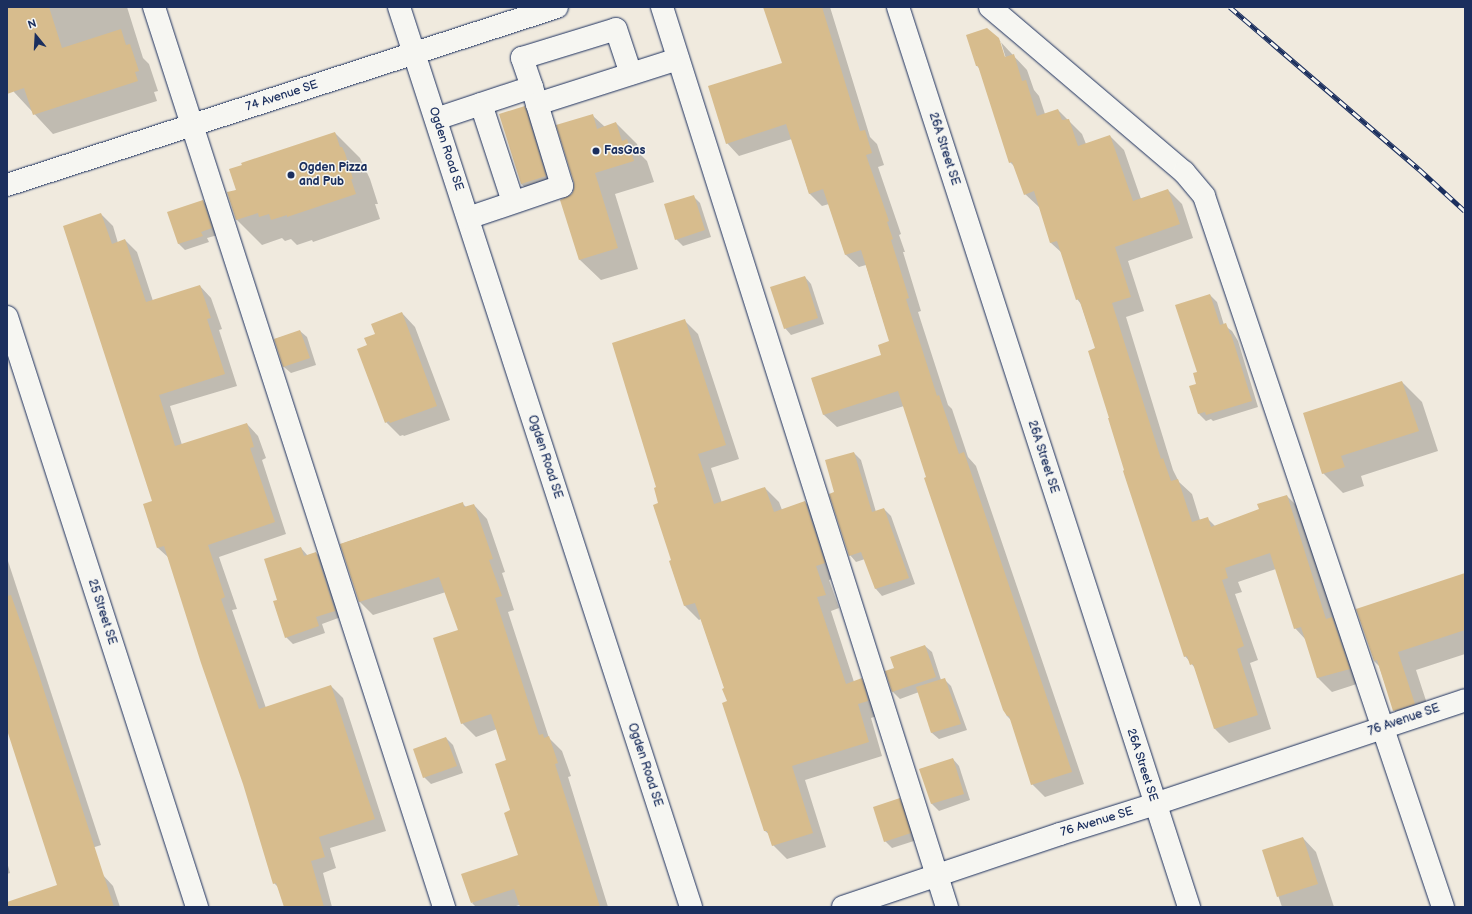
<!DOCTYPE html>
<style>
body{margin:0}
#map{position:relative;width:1472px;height:914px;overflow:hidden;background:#f0eade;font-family:"Balsamiq Sans",sans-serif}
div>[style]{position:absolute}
.shadow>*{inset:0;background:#0003}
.building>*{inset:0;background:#d7bc8d}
.roads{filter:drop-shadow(0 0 1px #1b2f5e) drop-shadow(0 0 1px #1b2f5e)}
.minor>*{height:22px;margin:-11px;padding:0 11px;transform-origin:11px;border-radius:11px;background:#f6f6f2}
.rail>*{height:4.5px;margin-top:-2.25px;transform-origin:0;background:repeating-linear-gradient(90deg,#f6f6f2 0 9px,#1b2f5e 0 18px);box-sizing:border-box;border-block:1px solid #1b2f5e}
.dots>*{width:11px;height:11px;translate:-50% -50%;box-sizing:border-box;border:2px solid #f6f6f2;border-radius:50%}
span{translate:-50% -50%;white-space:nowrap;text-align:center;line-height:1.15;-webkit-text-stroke:3px #f6f6f2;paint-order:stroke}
.street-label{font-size:12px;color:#1b2f5e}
.poi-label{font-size:12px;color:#1b2f5e;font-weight:700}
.left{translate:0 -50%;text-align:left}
.frame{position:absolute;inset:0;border:8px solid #1b2f5e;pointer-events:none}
.north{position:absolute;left:16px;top:16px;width:40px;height:40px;-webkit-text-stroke:3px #f6f6f2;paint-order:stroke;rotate:342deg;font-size:11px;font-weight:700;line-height:16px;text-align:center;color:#1b2f5e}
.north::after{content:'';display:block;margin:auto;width:14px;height:18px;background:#1b2f5e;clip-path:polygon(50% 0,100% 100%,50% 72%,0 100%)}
</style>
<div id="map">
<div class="shadow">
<i style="clip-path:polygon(7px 7px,127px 7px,143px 58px,149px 64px,158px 91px,154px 92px,157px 101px,53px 134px,14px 92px,7px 70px)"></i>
<i style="clip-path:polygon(764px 7px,830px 7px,870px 137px,877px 144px,884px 165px,878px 167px,901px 234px,899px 235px,905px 252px,903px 252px,921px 311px,918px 312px,948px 405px,952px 409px,968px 457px,976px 466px,1084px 784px,1045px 797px,1032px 784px,1012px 721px,1007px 716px,904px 406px,837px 427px,824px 415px,812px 379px,882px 356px,890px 342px,866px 265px,859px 267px,846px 255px,829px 204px,822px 206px,809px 193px,792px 139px,739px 156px,727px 143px,783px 64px)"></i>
<i style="clip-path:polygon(evenodd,998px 39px,1027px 70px,1034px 90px,1039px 96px,1045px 114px,1058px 110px,1082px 134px,1086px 144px,1110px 136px,1124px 150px,1141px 199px,1168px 190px,1182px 204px,1193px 238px,1128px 261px,1144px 311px,1126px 317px,1173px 470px,1179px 482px,1192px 494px,1200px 520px,1207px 518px,1216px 527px,1260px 510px,1287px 496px,1301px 510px,1363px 682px,1332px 692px,1318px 678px,1306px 640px,1295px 628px,1276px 569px,1238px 582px,1242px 592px,1235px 594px,1258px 660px,1250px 663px,1271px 729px,1229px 743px,1215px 729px,1195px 668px,1185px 656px,1126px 471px,1111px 418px,1096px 349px,1081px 304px,1077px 299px,1062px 253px,1051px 243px,1040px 208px,1025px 194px,1015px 167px,1010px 162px,980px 69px,977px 66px,998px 39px,999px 42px,1001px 42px,1007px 62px,1006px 62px,999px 42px)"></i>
<i style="clip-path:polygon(524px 107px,531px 114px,552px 183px,528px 190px,521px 184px)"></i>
<i style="clip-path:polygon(592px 115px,605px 127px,616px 123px,637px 144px,640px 154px,647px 161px,654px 182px,615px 194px,638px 269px,601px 280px,580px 260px,572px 195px)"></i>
<i style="clip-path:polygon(335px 133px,360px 158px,370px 179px,378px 204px,375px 204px,380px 219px,313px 242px,312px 240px,297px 245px,291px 239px,285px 241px,282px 238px,262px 245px,237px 220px,228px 193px,237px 190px)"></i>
<i style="clip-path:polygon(693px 196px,700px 203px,711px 237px,683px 246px,676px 239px)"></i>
<i style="clip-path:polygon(203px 201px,209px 208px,218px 235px,207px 238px,209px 242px,185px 250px,178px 243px)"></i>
<i style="clip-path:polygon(101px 214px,113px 226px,118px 243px,125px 240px,137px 252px,153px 301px,200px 286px,211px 298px,222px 329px,219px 330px,237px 386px,170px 406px,182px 445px,247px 424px,258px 436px,266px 458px,262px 460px,286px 534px,219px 557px,237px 609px,232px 610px,266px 708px,331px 686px,343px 698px,386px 831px,330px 848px,336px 868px,323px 873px,332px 907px,285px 907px,279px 888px,274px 883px,244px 784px,170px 559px,158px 548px,154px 502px)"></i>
<i style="clip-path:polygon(805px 277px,811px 284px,824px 324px,791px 335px,785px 328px)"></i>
<i style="clip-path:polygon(1210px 295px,1217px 302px,1224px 325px,1232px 331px,1238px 341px,1258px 407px,1213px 421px,1211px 419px,1206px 421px,1199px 414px,1190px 387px,1198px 385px)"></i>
<i style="clip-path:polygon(402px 313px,415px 327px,450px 420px,404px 436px,403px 435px,400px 436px,386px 422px,376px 335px)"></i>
<i style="clip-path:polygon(684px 320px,698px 334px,739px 459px,711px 468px,722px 503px,765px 488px,779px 502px,782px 510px,805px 502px,819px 516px,838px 577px,829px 580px,839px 608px,831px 611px,854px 682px,861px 680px,875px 693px,882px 714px,871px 718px,882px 756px,805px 780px,826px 847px,787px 859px,773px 845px,770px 835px,765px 831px,725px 689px,701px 619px,699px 620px,685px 606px,670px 562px,672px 561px,658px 488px)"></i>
<i style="clip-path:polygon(300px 331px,307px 337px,316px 365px,291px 373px,284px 367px,275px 339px)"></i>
<i style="clip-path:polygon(1402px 382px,1422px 402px,1438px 451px,1361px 476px,1364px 486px,1343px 493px,1323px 473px)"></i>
<i style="clip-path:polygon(854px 453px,861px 460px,876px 512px,884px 509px,891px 516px,915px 584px,882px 596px,876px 589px,865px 559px,856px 562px,850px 555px,836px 493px)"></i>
<i style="clip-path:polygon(462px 503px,467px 508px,474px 505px,487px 519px,505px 572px,502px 573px,514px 610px,508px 612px,549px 738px,562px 751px,571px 776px,568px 777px,608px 907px,521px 907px,520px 905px,512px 907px,476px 907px,472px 903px,519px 856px,512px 811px,508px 761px,497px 729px,476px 737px,462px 723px,460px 631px,446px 592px,373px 615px,360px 602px,341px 544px)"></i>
<i style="clip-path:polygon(301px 548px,308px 556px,316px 553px,323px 559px,341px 617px,322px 624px,325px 633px,293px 644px,286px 637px,278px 600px)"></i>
<i style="clip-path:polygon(7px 558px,101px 845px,58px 859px,7px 728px)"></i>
<i style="clip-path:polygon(1465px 574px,1465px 654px,1416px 670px,1433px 722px,1412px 728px,1394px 710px,1379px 666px,1374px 661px)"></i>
<i style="clip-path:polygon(925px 646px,932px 652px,941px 680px,944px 679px,951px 686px,967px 730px,939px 739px,932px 733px,919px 692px,900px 699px,893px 692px,887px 671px,895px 669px)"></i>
<i style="clip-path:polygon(446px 738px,453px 745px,463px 773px,431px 784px,424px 777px)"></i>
<i style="clip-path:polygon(953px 759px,959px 766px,970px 800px,939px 811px,932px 804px,921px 769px)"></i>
<i style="clip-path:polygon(899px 800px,906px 806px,917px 840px,892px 848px,885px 841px)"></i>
<i style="clip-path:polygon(1303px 838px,1316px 852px,1334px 907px,1282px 907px,1263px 851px)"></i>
<i style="clip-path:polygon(7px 862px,10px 873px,7px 874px)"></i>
<i style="clip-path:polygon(102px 874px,113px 886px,120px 907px,7px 907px)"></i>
</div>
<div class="building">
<i style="clip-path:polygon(7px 7px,49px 7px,62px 48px,121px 29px,126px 45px,130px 44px,139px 71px,135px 72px,138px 81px,33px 115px,24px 88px,7px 94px)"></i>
<i style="clip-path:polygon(763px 7px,822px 7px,860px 131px,865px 130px,872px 153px,866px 155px,889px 221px,887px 222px,893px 239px,891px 240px,909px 298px,906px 299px,937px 396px,939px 395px,959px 454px,964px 452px,1072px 772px,1031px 785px,1009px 716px,1007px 716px,1003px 710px,924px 478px,926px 477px,898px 391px,823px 415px,811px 378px,881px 355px,878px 345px,889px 341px,861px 250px,845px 255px,823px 189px,809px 194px,786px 124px,726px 144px,708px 86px,782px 63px)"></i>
<i style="clip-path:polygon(987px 28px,999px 38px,1005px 57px,1014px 54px,1022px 81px,1026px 80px,1037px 116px,1058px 109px,1062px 120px,1069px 119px,1078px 146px,1110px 135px,1133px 201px,1168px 189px,1180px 224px,1115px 247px,1131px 297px,1112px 303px,1161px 459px,1163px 458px,1171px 481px,1178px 479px,1192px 522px,1208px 517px,1211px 527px,1259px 509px,1257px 504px,1287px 495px,1326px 619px,1332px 617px,1350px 669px,1317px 678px,1301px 627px,1294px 629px,1270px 553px,1225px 568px,1228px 578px,1222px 580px,1244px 646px,1237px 649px,1258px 715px,1214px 729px,1193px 664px,1190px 665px,1187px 656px,1184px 657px,1123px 471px,1124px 470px,1108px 418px,1109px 418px,1088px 351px,1095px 348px,1079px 299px,1076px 300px,1057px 241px,1050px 243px,1034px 191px,1024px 195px,1012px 162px,1009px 163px,978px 66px,976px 66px,966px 35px)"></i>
<i style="clip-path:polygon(525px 106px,546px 176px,521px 184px,499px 114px)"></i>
<i style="clip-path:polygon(593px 114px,597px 129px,616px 122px,622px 141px,627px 139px,634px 161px,595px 173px,618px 248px,579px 260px,560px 200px,572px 194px,574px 189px,574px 183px,556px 125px)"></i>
<i style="clip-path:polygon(335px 132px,340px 147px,342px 147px,345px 153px,353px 179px,351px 179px,356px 194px,287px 217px,287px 215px,271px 220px,269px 214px,259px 217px,258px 213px,236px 220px,227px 192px,236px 190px,229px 169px,242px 165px,241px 163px)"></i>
<i style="clip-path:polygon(694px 195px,705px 230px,675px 240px,664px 204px)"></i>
<i style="clip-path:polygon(203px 200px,212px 228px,201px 232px,203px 236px,178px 244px,167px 212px)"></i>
<i style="clip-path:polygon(101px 213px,112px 244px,125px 239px,146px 302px,200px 285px,211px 318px,207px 319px,225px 374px,159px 395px,175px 446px,247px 423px,254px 447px,250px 448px,275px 522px,208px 545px,225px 597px,221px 599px,259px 709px,331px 685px,366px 793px,375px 819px,319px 837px,325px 857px,311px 861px,324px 907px,284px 907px,276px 883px,273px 884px,243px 784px,201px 663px,164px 546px,157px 548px,143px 504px,152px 501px,63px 226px)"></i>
<i style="clip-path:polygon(805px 276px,818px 318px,784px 329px,770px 287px)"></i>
<i style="clip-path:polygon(1210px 294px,1220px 325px,1226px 323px,1230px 334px,1231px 334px,1252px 401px,1206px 415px,1205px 412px,1198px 414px,1189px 386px,1196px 384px,1193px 373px,1197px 372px,1175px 305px)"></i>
<i style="clip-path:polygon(402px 312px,437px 406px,390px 423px,389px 421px,385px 423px,357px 349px,367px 345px,364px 338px,375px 334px,371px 324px)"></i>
<i style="clip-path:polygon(685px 319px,726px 445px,698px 454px,714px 504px,765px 487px,774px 512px,805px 501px,825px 563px,816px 566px,826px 595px,817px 597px,846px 684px,862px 678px,868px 701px,858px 704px,869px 742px,792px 766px,813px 833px,772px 846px,767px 831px,764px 831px,722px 703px,727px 701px,722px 689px,724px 688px,695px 603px,684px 606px,669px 561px,671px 560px,653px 505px,658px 503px,654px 488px,656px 487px,612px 343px)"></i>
<i style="clip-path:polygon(300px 330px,310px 358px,283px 367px,274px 339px)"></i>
<i style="clip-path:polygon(1402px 381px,1419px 431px,1341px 456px,1345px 467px,1322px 474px,1303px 413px)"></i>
<i style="clip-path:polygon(854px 452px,872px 512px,884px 508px,909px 578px,875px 589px,861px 552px,849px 556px,829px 494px,834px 492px,825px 460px)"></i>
<i style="clip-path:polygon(463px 502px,464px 507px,474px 504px,493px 559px,489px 560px,502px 596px,495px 598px,539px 735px,543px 734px,544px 738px,549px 736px,558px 763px,555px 764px,600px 907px,520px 907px,514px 889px,471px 903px,461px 874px,518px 855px,504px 813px,510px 810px,495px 764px,506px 760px,491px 714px,461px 724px,433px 638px,458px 630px,439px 577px,359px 602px,340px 544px)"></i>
<i style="clip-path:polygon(301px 547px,304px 556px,316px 552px,335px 611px,316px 617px,319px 626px,285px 638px,273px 601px,277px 600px,264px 559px)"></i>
<i style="clip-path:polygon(1465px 573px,1465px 630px,1398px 652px,1415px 704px,1393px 711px,1377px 660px,1374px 661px,1356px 609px)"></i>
<i style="clip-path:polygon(11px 595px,36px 666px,114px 907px,7px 907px,7px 902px,57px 885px,7px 730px,7px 596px)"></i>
<i style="clip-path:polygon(925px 645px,936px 677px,892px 692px,885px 671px,894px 668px,890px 657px)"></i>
<i style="clip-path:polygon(945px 678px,961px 724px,931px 733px,916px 687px)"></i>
<i style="clip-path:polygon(446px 737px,457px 766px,423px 778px,413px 749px)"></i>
<i style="clip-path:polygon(953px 758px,964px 794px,931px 804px,919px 769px)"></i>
<i style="clip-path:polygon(900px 798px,911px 833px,884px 842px,873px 807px)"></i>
<i style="clip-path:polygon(1303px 837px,1318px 884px,1277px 897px,1262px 850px)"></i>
</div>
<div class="roads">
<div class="minor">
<i style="left:154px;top:7px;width:946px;rotate:72.14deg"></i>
<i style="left:399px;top:7px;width:946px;rotate:72.02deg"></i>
<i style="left:662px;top:7px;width:944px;rotate:72.43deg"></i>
<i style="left:898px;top:7px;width:946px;rotate:72.08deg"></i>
<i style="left:990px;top:7px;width:255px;rotate:40.4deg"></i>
<i style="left:1184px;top:172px;width:31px;rotate:50deg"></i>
<i style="left:1204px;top:196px;width:750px;rotate:71.42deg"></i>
<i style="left:532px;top:87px;width:31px;rotate:-109deg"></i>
<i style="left:522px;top:58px;width:98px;rotate:-17.1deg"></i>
<i style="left:616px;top:29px;width:47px;rotate:71.6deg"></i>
<i style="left:481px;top:104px;width:103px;rotate:71.9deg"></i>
<i style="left:537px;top:104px;width:148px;rotate:-17.7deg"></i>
<i style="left:436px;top:119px;width:101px;rotate:-18.4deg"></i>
<i style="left:532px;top:87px;width:18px;rotate:74deg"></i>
<i style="left:537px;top:104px;width:86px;rotate:73deg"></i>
<i style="left:562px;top:186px;width:99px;rotate:161.2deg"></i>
<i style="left:7px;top:185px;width:578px;rotate:-17.93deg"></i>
<i style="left:7px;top:317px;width:620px;rotate:72.15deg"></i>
<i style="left:843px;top:907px;width:229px;rotate:-18.6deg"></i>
<i style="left:1060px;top:834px;width:100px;rotate:-17.5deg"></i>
<i style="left:1155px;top:804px;width:327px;rotate:-18.5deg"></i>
</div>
</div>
<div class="rail">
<i style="left:1230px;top:7px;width:249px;rotate:40.6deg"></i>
<i style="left:1419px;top:169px;width:62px;rotate:42.4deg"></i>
</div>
<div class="dots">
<i style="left:596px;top:151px;background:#1b2f5e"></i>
<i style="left:291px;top:175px;background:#1b2f5e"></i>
</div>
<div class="street-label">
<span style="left:282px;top:96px;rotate:-18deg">74 Avenue SE</span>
<span style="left:446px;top:149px;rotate:72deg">Ogden Road SE</span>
<span style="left:944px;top:149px;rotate:72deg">26A Street SE</span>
<span style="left:545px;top:457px;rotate:72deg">Ogden Road SE</span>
<span style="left:1043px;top:457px;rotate:72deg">26A Street SE</span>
<span style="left:102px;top:612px;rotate:72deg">25 Street SE</span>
<span style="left:1404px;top:720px;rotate:-19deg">76 Avenue SE</span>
<span style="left:645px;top:765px;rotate:72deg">Ogden Road SE</span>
<span style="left:1142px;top:765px;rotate:72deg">26A Street SE</span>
<span style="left:1097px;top:822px;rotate:-17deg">76 Avenue SE</span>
</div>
<div class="poi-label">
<span class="left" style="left:604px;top:151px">FasGas</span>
<span class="left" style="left:299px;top:175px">Ogden Pizza<br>and Pub</span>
</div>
<div class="frame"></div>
<div class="north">N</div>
</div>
